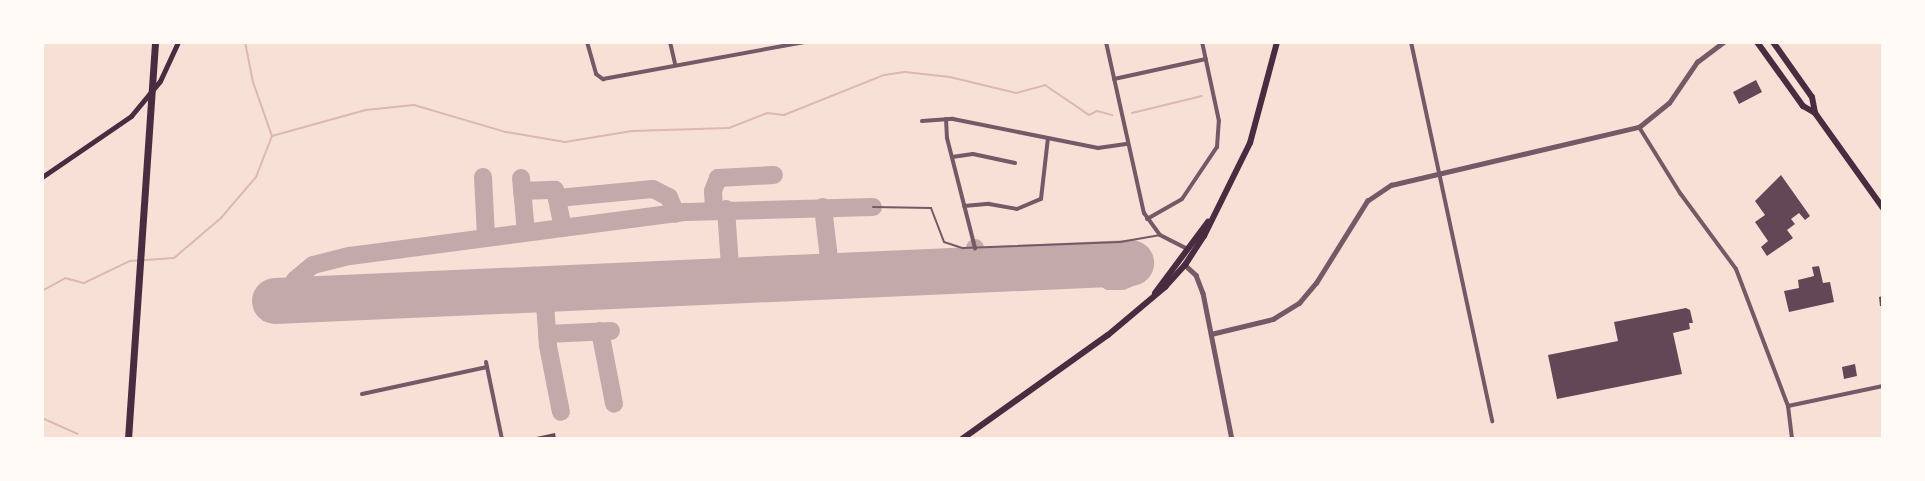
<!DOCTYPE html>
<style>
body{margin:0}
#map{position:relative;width:1925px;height:481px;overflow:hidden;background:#f7e1d7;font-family:"PT Serif",serif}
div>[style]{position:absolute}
.stream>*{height:2px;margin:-1px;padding:0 1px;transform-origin:1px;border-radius:1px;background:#dcb8b0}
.taxiway>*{height:18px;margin:-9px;padding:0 9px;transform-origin:9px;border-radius:9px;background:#c3aaaa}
.runway>*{height:46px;margin:-23px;padding:0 23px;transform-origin:23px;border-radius:23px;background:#c3aaaa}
.building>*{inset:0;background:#644757}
.service>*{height:2px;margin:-1px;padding:0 1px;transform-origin:1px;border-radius:1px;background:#755966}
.minor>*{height:4px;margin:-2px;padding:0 2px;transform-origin:2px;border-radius:2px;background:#755966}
.tertiary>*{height:4.5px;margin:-2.25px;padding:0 2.25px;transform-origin:2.25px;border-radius:2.25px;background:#755966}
.secondary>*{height:5px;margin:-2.5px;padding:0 2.5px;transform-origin:2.5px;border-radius:2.5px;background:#4a2c40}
.primary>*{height:6px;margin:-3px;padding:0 3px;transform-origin:3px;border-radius:3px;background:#4a2c40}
.trunk>*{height:7px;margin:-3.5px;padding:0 3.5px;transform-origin:3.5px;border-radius:3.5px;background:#4a2c40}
span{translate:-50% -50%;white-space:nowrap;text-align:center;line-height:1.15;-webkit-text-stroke:6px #fffaf5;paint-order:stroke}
.frame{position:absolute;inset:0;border:44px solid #fffaf5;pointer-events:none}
</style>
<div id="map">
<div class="stream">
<i style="left:1132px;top:113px;width:72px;rotate:-13.7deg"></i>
<i style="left:272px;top:136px;width:98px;rotate:-15.5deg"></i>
<i style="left:366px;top:110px;width:48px;rotate:-5.9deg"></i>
<i style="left:414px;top:105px;width:96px;rotate:16.4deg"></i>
<i style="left:506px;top:132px;width:60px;rotate:9.6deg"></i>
<i style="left:565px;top:142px;width:68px;rotate:-9.3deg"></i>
<i style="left:632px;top:131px;width:97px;rotate:-1.8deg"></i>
<i style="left:729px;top:128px;width:41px;rotate:-21.5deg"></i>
<i style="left:767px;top:113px;width:17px;rotate:7deg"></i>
<i style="left:784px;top:115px;width:108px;rotate:-21.8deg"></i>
<i style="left:884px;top:75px;width:21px;rotate:-8deg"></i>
<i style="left:905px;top:72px;width:45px;rotate:6.3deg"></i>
<i style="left:950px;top:77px;width:68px;rotate:13.6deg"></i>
<i style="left:1016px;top:93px;width:30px;rotate:-15deg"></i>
<i style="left:1045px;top:85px;width:53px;rotate:34.3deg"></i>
<i style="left:1089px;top:115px;width:9px;rotate:-27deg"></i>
<i style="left:1097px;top:111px;width:16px;rotate:15deg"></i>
<i style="left:42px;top:291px;width:26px;rotate:-29deg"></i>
<i style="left:65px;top:278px;width:20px;rotate:15deg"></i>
<i style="left:84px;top:283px;width:51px;rotate:-25.6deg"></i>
<i style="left:130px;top:261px;width:44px;rotate:-3.9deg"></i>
<i style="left:174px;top:258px;width:62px;rotate:-40.4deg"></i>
<i style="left:221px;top:218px;width:54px;rotate:-49.5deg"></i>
<i style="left:256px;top:177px;width:44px;rotate:-68.7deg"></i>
<i style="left:272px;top:136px;width:57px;rotate:-109.4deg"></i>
<i style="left:253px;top:82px;width:41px;rotate:-101.3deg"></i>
<i style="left:42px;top:418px;width:39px;rotate:24deg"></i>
</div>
<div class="taxiway">
<i style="left:483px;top:177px;width:60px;rotate:87.1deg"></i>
<i style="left:521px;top:178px;width:54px;rotate:84.7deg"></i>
<i style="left:522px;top:191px;width:33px;rotate:-2deg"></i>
<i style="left:555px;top:190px;width:38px;rotate:78deg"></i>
<i style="left:558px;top:198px;width:95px;rotate:-5.4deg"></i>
<i style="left:653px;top:189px;width:18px;rotate:27deg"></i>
<i style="left:669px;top:197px;width:18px;rotate:68deg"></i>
<i style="left:823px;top:207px;width:69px;rotate:83.4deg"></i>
<i style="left:726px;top:209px;width:72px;rotate:86deg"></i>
<i style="left:714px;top:210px;width:19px;rotate:-93deg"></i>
<i style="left:713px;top:191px;width:14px;rotate:-69deg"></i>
<i style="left:718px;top:178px;width:56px;rotate:-3.1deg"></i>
<i style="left:975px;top:248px;width:22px;rotate:85deg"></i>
<i style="left:1097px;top:265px;width:20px;rotate:53deg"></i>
<i style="left:1109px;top:281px;width:13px"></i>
<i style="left:1122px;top:281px;width:15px;rotate:-23deg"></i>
<i style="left:1136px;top:275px;width:13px;rotate:-113deg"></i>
<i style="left:544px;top:289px;width:57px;rotate:86deg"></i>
<i style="left:548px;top:346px;width:67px;rotate:78.9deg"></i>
<i style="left:303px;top:300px;width:12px;rotate:-145deg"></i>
<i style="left:293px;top:293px;width:13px;rotate:-81deg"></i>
<i style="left:295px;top:280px;width:23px;rotate:-40deg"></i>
<i style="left:313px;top:265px;width:38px;rotate:-14deg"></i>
<i style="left:350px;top:256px;width:339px;rotate:-7.5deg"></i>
<i style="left:686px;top:212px;width:187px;rotate:-1.5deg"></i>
<i style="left:600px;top:331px;width:74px;rotate:79.1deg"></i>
<i style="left:547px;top:334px;width:64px;rotate:-2.7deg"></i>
</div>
<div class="runway">
<i style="left:275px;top:301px;width:857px;rotate:-2.54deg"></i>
</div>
<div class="building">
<i style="clip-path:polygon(1756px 80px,1762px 92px,1739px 104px,1733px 92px)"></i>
<i style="clip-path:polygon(1781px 175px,1810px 216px,1805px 220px,1799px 213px,1791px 219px,1795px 224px,1787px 230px,1793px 238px,1767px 256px,1761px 247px,1768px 241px,1755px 222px,1765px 215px,1755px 201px)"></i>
<i style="clip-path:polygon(1819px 266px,1823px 283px,1830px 282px,1834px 302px,1789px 312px,1784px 291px,1799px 288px,1798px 280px,1814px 276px,1812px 267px)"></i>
<i style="clip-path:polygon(1883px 296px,1883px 306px,1880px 306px,1879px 297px)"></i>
<i style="clip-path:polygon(1686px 308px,1690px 310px,1693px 323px,1689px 323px,1690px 329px,1673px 333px,1682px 374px,1557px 399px,1548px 355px,1618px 341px,1614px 322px)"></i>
<i style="clip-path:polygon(1855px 364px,1857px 376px,1844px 379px,1842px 367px)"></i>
<i style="clip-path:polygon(555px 433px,556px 439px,536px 439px,536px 437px)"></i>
</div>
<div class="service">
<i style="left:873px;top:207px;width:58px;rotate:1deg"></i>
<i style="left:931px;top:208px;width:36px;rotate:69deg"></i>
<i style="left:944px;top:242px;width:20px;rotate:18deg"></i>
<i style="left:963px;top:248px;width:157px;rotate:-2.2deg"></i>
<i style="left:1120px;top:242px;width:41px;rotate:-9.9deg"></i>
</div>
<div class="minor">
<i style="left:587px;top:42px;width:33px;rotate:74deg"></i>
<i style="left:596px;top:74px;width:9px;rotate:36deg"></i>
<i style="left:603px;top:79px;width:205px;rotate:-10.4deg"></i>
<i style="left:670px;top:42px;width:23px;rotate:77deg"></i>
<i style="left:1106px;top:42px;width:175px;rotate:77.5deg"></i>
<i style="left:1144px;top:213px;width:27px;rotate:54deg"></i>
<i style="left:1160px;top:235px;width:30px;rotate:27deg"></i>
<i style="left:1411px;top:42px;width:388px;rotate:77.9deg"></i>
<i style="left:1114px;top:79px;width:94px;rotate:-12.3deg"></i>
<i style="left:946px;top:119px;width:19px;rotate:87deg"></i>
<i style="left:947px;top:138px;width:114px;rotate:75.7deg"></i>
<i style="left:922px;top:121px;width:31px;rotate:-4deg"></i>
<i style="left:953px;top:119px;width:148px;rotate:11.3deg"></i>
<i style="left:1098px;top:148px;width:30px;rotate:-8deg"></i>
<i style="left:1639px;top:127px;width:78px;rotate:58.2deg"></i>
<i style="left:1680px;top:193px;width:94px;rotate:53.6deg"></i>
<i style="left:1736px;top:269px;width:147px;rotate:69.2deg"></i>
<i style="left:1788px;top:406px;width:33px;rotate:83deg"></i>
<i style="left:952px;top:157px;width:21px;rotate:-8deg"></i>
<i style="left:973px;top:154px;width:43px;rotate:12.1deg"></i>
<i style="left:964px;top:206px;width:25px;rotate:-5deg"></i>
<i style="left:989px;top:204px;width:28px;rotate:10deg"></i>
<i style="left:1017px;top:209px;width:26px;rotate:-23deg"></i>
<i style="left:1041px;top:199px;width:61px;rotate:-83.5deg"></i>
<i style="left:1147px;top:219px;width:40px;rotate:-29.7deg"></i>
<i style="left:1182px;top:199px;width:63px;rotate:-56.1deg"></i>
<i style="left:1217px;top:147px;width:26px;rotate:-86deg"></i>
<i style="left:1219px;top:121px;width:81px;rotate:-102.1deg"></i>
<i style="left:486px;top:362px;width:79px;rotate:78.3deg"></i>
<i style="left:362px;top:394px;width:128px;rotate:-12.2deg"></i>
<i style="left:1788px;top:406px;width:97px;rotate:-11.9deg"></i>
</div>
<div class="tertiary">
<i style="left:1185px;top:265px;width:15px;rotate:42deg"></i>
<i style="left:1196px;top:275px;width:19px;rotate:69deg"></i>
<i style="left:1203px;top:293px;width:149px;rotate:78.8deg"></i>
<i style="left:1211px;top:334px;width:64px;rotate:-13.6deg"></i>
<i style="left:1273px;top:319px;width:31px;rotate:-32deg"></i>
<i style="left:1299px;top:303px;width:26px;rotate:-50deg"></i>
<i style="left:1316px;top:283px;width:97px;rotate:-58.1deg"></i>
<i style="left:1367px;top:201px;width:29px;rotate:-34deg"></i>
<i style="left:1391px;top:185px;width:255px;rotate:-13.2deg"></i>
<i style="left:1639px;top:127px;width:38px;rotate:-39deg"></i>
<i style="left:1669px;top:103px;width:50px;rotate:-55.7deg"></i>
<i style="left:1697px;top:62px;width:34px;rotate:-37deg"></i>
</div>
<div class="secondary">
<i style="left:42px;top:177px;width:108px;rotate:-34.4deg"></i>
<i style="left:131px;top:116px;width:45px;rotate:-50.4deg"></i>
<i style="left:160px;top:81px;width:43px;rotate:-65.2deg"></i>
</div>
<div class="primary">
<i style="left:1757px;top:42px;width:79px;rotate:54.3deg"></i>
<i style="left:1803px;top:106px;width:14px;rotate:30deg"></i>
<i style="left:1815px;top:113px;width:117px;rotate:54.4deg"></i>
<i style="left:1773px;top:42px;width:67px;rotate:54.7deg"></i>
<i style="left:1812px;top:97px;width:16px;rotate:79deg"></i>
<i style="left:1155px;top:293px;width:89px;rotate:-53.3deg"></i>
<i style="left:962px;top:439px;width:179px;rotate:-35.5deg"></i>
<i style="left:1108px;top:335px;width:75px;rotate:-40.1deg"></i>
<i style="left:1165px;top:287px;width:30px;rotate:-48deg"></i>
<i style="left:1185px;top:265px;width:35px;rotate:-57deg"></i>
<i style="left:1204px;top:236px;width:104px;rotate:-63.7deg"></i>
<i style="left:1250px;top:143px;width:105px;rotate:-75deg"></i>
</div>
<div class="trunk">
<i style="left:128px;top:439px;width:398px;rotate:-86.1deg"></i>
</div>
<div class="frame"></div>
</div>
